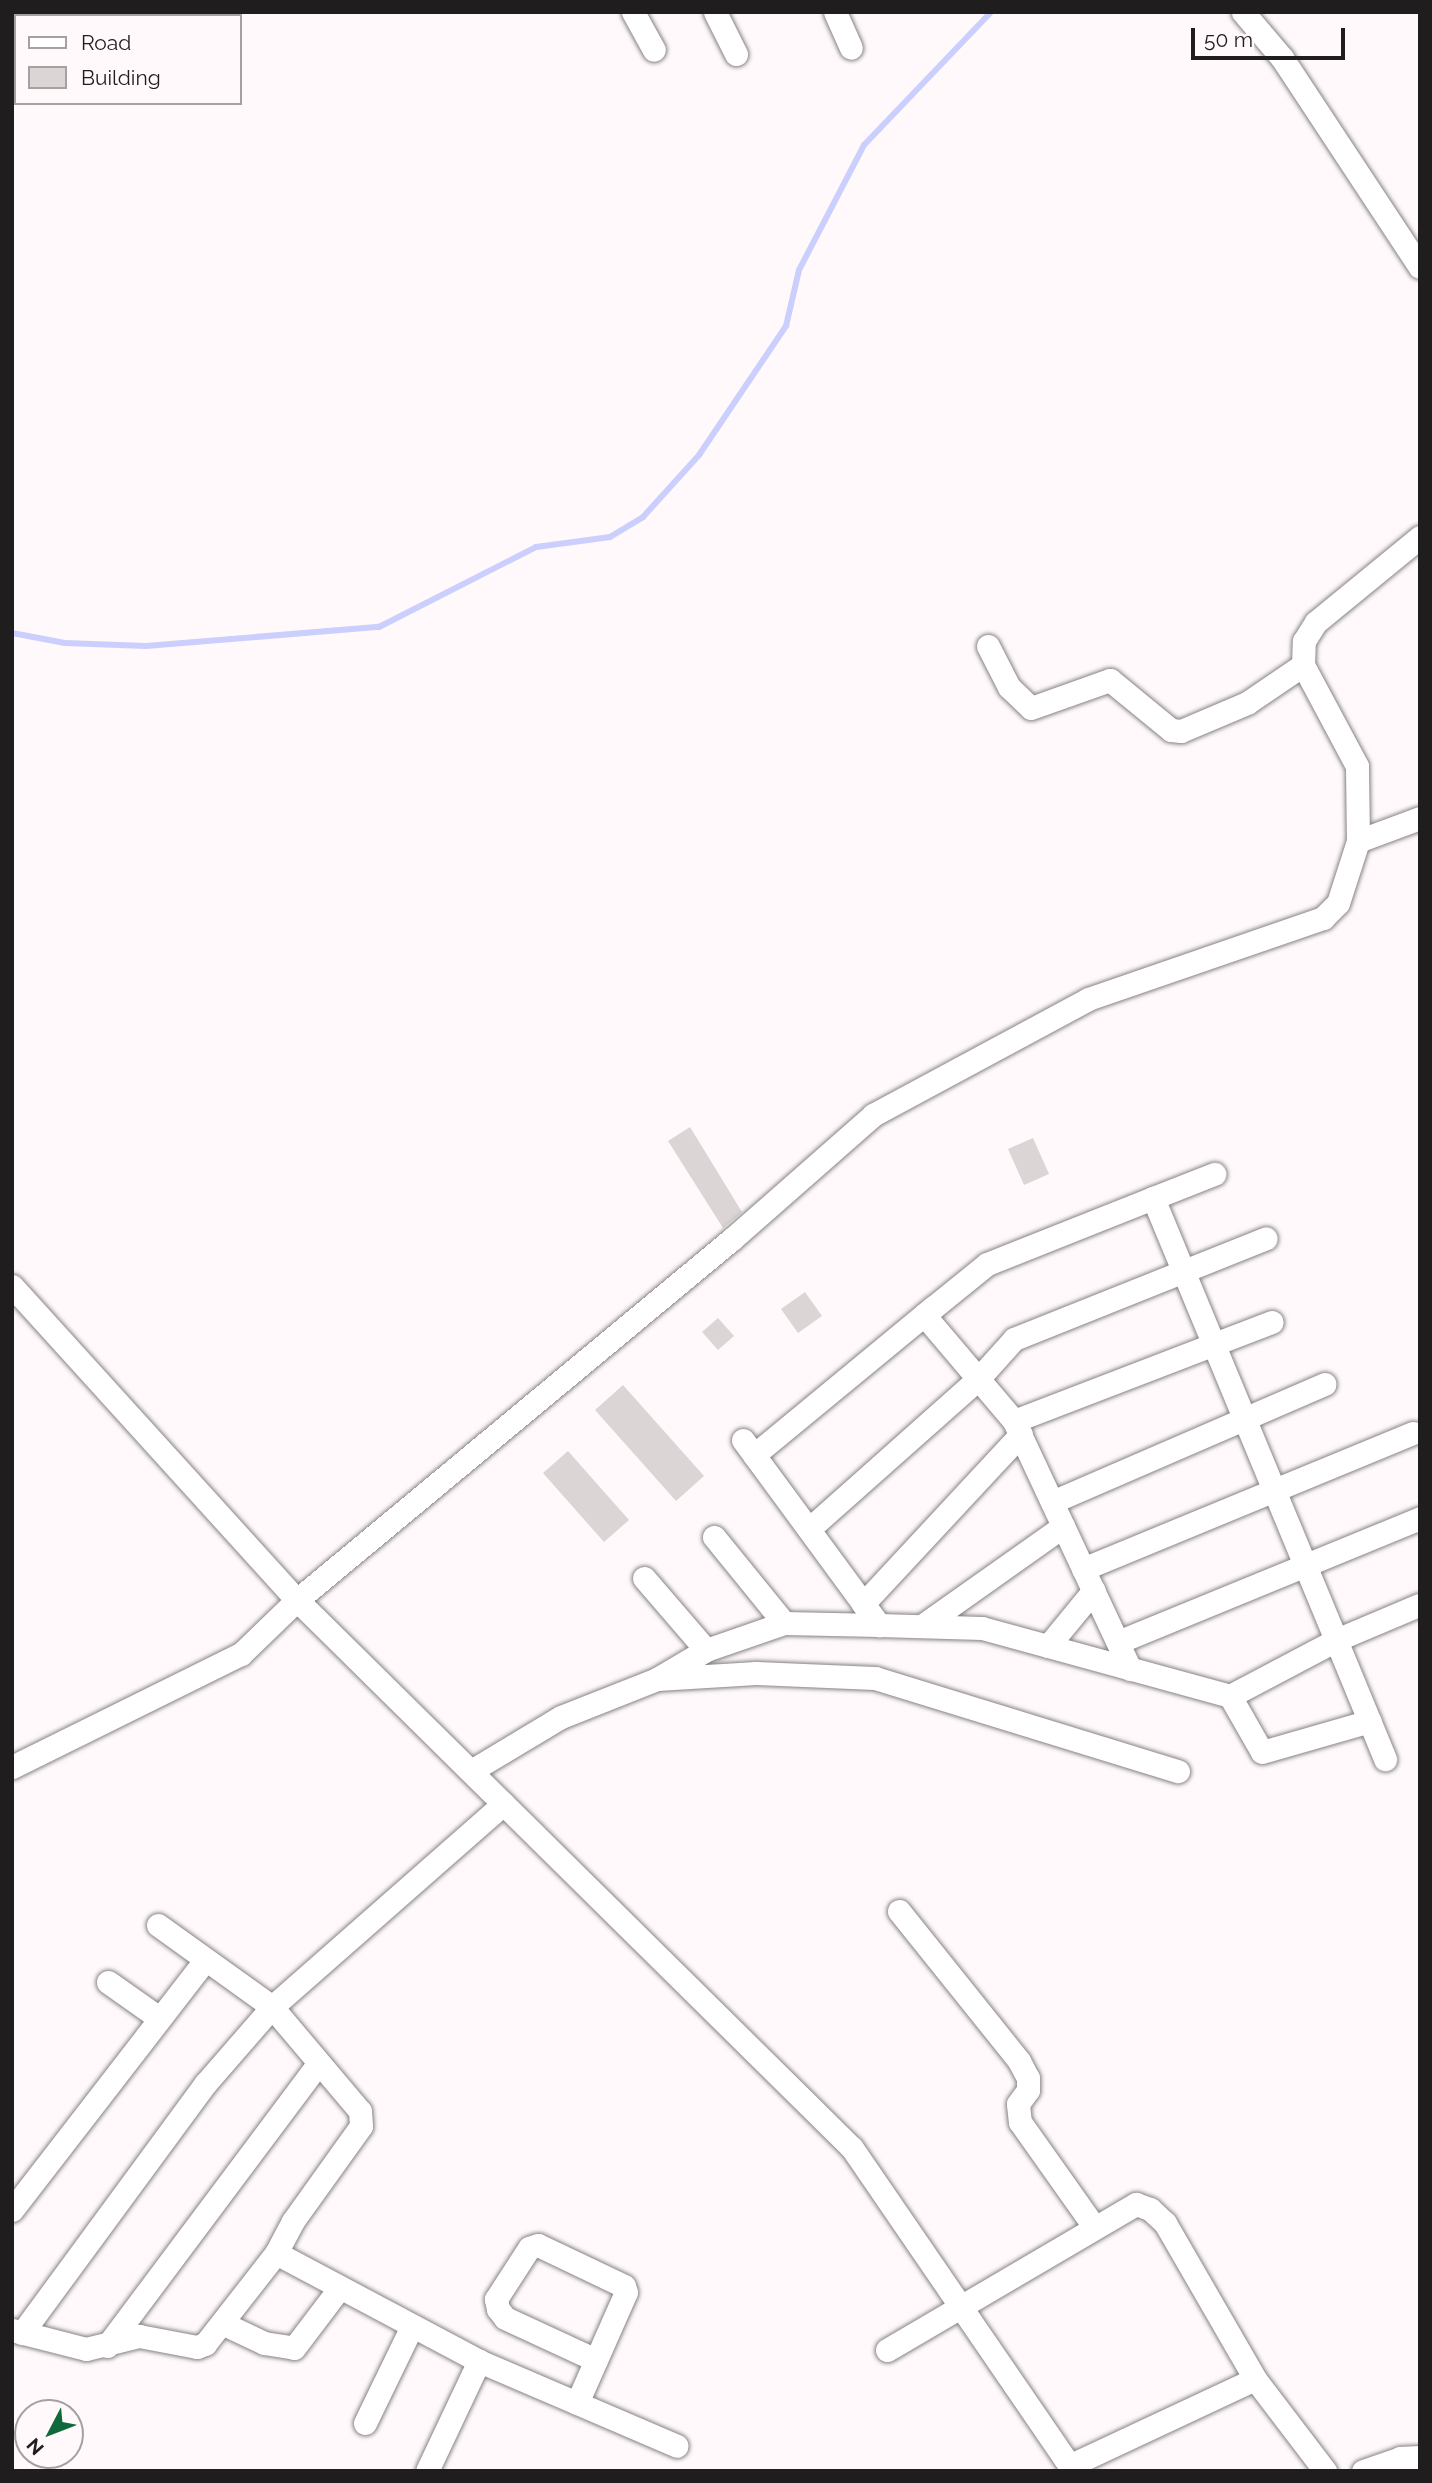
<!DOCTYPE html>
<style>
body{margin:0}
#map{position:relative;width:1432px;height:2483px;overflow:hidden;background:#fff9fb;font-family:Raleway,sans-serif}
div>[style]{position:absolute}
.stream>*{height:6px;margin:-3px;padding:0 3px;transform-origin:3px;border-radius:3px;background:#cbcffe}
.building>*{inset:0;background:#dbd5d5}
.roads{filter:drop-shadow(0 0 2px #878284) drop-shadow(0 0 2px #878284)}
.minor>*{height:23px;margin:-11.5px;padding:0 11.5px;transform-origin:11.5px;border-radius:11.5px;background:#fff}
.tertiary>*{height:30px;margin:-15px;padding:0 15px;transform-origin:15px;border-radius:15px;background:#fff}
span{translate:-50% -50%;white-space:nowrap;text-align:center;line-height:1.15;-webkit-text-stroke:5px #fff9fb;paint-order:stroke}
.frame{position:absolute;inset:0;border:14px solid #1f1d1e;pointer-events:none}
.legend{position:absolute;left:14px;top:14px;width:228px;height:91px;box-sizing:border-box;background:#fff9fb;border:2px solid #a5a1a3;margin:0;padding:9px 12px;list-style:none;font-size:21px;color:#1f1d1e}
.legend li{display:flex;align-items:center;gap:14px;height:35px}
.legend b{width:35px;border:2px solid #a5a1a3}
.north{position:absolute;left:14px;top:2399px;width:70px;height:70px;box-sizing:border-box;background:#fff9fb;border:2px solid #a5a1a3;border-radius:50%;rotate:228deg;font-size:19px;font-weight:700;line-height:28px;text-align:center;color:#1f1d1e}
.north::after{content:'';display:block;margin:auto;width:24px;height:32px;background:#0f693c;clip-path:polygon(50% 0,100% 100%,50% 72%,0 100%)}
.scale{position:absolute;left:1191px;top:28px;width:154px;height:32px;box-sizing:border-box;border:4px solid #1f1d1e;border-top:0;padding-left:9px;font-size:21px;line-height:24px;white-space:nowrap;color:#1f1d1e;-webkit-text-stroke:5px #fff9fb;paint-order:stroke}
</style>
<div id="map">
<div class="stream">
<i style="left:12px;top:633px;width:54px;rotate:10.7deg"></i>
<i style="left:65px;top:643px;width:81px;rotate:2.1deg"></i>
<i style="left:146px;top:646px;width:234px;rotate:-4.7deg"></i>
<i style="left:379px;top:627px;width:176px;rotate:-27deg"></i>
<i style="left:536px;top:547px;width:75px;rotate:-7.7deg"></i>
<i style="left:610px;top:537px;width:39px;rotate:-31deg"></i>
<i style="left:643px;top:517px;width:84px;rotate:-47.9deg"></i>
<i style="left:699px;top:455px;width:156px;rotate:-56deg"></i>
<i style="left:786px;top:326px;width:57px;rotate:-76.9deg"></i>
<i style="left:799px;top:270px;width:141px;rotate:-62.5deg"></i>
<i style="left:864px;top:145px;width:184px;rotate:-46.3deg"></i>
</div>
<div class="building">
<i style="clip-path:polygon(690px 1127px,742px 1212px,723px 1228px,668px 1141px)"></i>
<i style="clip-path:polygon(1033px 1138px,1049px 1174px,1024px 1185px,1008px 1149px)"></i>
<i style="clip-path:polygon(805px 1292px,822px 1316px,798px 1333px,781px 1309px)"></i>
<i style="clip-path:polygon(718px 1318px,734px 1336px,718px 1350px,702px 1332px)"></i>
<i style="clip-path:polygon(623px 1385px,704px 1476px,676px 1501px,595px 1410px)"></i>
<i style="clip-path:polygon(568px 1451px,629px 1520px,604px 1542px,543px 1473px)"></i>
</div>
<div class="roads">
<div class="minor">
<i style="left:633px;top:12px;width:43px;rotate:61.1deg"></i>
<i style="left:715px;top:12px;width:47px;rotate:63.4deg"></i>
<i style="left:835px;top:12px;width:39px;rotate:66deg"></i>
<i style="left:1243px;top:12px;width:60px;rotate:49.7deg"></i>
<i style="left:1282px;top:58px;width:250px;rotate:56.6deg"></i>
<i style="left:988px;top:646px;width:46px;rotate:62.9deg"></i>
<i style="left:1009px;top:687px;width:30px;rotate:44deg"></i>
<i style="left:1031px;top:708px;width:84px;rotate:-19.5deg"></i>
<i style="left:1110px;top:680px;width:79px;rotate:39.3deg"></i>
<i style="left:1171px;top:730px;width:10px;rotate:6deg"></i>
<i style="left:1181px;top:731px;width:72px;rotate:-23deg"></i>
<i style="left:1247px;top:703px;width:68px;rotate:-34.2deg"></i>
<i style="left:1358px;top:841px;width:66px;rotate:-20.4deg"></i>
<i style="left:1153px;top:1198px;width:66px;rotate:-21.5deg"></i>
<i style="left:12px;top:1286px;width:424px;rotate:47.8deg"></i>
<i style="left:297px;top:1600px;width:780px;rotate:44.64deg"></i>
<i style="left:852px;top:2148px;width:391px;rotate:55.6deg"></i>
<i style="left:1014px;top:1421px;width:276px;rotate:-21deg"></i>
<i style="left:743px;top:1440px;width:230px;rotate:53.7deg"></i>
<i style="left:879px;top:1625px;width:95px;rotate:-178.8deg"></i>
<i style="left:754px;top:1455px;width:234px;rotate:-39.5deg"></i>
<i style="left:1052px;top:1502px;width:297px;rotate:-23.4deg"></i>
<i style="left:809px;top:1529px;width:226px;rotate:-41.6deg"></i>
<i style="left:978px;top:1379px;width:54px;rotate:-48deg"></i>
<i style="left:1014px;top:1339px;width:271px;rotate:-21.8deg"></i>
<i style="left:1083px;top:1569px;width:357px;rotate:-22.4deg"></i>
<i style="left:863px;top:1604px;width:232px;rotate:-47.1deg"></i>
<i style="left:879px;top:1625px;width:103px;rotate:1.7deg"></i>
<i style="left:982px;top:1628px;width:257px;rotate:15.3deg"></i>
<i style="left:1230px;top:1696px;width:120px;rotate:-27.8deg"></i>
<i style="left:1336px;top:1640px;width:129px;rotate:67.6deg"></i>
<i style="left:922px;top:1626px;width:173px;rotate:-35.3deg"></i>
<i style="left:1118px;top:1642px;width:326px;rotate:-22.3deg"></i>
<i style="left:1048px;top:1646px;width:72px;rotate:-50.6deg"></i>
<i style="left:706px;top:1650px;width:83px;rotate:-19.1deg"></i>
<i style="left:784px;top:1623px;width:111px;rotate:-129.1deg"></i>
<i style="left:1130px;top:1669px;width:274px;rotate:-115.1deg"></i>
<i style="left:1014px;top:1421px;width:139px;rotate:-130.3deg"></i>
<i style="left:924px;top:1315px;width:81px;rotate:-39deg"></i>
<i style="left:987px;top:1264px;width:179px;rotate:-21.7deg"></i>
<i style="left:1153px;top:1198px;width:478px;rotate:67.5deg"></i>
<i style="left:1336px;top:1640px;width:90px;rotate:-22.9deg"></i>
<i style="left:657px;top:1679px;width:99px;rotate:-3.5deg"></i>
<i style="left:756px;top:1673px;width:119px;rotate:2.4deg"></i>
<i style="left:875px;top:1678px;width:317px;rotate:17.1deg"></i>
<i style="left:1230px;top:1696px;width:64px;rotate:60.3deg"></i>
<i style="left:1262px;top:1752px;width:112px;rotate:-16deg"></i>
<i style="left:12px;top:1767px;width:255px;rotate:-26.3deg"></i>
<i style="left:241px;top:1654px;width:78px;rotate:-44deg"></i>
<i style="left:297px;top:1600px;width:565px;rotate:-39.69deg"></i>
<i style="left:732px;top:1239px;width:188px;rotate:-41.3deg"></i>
<i style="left:873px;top:1115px;width:244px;rotate:-28.3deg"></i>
<i style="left:1088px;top:999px;width:249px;rotate:-19deg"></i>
<i style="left:1323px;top:918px;width:21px;rotate:-45deg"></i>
<i style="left:1338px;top:903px;width:65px;rotate:-72.1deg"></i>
<i style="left:1358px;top:841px;width:75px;rotate:-90.8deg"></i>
<i style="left:1357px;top:766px;width:115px;rotate:-118.1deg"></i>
<i style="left:1303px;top:665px;width:24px;rotate:-88deg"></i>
<i style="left:1304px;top:641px;width:22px;rotate:-58deg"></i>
<i style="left:1316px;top:622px;width:134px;rotate:-39.3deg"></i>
<i style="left:471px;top:1771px;width:105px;rotate:-31deg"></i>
<i style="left:561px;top:1717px;width:103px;rotate:-21.6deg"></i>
<i style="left:657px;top:1679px;width:57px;rotate:-30.6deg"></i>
<i style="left:706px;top:1650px;width:95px;rotate:-130.7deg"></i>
<i style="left:899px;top:1911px;width:192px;rotate:51.3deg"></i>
<i style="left:1019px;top:2061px;width:19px;rotate:62deg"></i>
<i style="left:1028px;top:2078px;width:12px;rotate:90deg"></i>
<i style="left:1028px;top:2090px;width:17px;rotate:126deg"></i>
<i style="left:1018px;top:2104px;width:18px;rotate:84deg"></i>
<i style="left:1020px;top:2122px;width:126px;rotate:54.7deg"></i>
<i style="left:158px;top:1925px;width:140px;rotate:35.7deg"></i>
<i style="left:272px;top:2007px;width:136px;rotate:49.8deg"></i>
<i style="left:360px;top:2111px;width:15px;rotate:86deg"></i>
<i style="left:361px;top:2126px;width:117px;rotate:125.6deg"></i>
<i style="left:293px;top:2221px;width:36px;rotate:118deg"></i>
<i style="left:108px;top:1982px;width:62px;rotate:35.2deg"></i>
<i style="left:12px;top:2210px;width:314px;rotate:-52.3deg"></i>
<i style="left:222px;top:2323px;width:47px;rotate:25.5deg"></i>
<i style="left:264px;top:2343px;width:30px;rotate:9deg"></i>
<i style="left:294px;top:2348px;width:73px;rotate:-52.8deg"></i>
<i style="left:12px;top:2330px;width:76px;rotate:14.4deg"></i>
<i style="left:86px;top:2349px;width:55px;rotate:-13.8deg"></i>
<i style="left:139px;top:2336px;width:59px;rotate:10.7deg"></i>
<i style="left:197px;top:2347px;width:9px;rotate:-21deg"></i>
<i style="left:205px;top:2344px;width:115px;rotate:-52deg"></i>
<i style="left:276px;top:2253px;width:230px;rotate:28deg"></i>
<i style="left:479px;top:2361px;width:215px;rotate:23.2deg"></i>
<i style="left:22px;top:2333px;width:309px;rotate:-53.7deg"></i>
<i style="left:205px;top:2084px;width:102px;rotate:-49deg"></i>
<i style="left:272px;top:2007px;width:308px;rotate:-41.3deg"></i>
<i style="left:107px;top:2346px;width:352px;rotate:-53.2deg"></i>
<i style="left:887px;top:2350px;width:289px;rotate:-30.4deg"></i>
<i style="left:1136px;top:2204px;width:15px;rotate:20deg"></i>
<i style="left:1150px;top:2209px;width:21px;rotate:43deg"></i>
<i style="left:1165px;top:2223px;width:180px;rotate:60deg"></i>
<i style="left:577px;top:2403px;width:47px;rotate:-66.2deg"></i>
<i style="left:596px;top:2360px;width:74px;rotate:-66.2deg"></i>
<i style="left:626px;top:2292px;width:6px;rotate:-108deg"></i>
<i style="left:624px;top:2286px;width:95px;rotate:-154.5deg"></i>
<i style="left:538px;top:2245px;width:9px;rotate:162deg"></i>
<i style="left:529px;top:2248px;width:61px;rotate:122.9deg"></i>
<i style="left:496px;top:2299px;width:10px;rotate:79deg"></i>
<i style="left:498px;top:2309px;width:11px;rotate:52deg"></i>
<i style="left:505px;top:2318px;width:100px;rotate:24.8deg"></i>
<i style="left:365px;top:2423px;width:108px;rotate:-64.1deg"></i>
<i style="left:1069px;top:2466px;width:205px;rotate:-25.1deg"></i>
<i style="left:1255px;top:2379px;width:116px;rotate:52.7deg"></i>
<i style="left:427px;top:2471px;width:122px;rotate:-64.7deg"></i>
<i style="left:1363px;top:2471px;width:39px;rotate:-19deg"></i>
<i style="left:1400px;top:2458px;width:20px;rotate:-3deg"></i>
</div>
<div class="tertiary">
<i style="left:62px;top:16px;width:8px;rotate:-30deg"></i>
<i style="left:12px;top:41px;width:4px;rotate:-27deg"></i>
</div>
</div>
<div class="frame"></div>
<ul class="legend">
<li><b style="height:9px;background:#fff"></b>Road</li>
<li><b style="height:19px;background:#dbd5d5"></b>Building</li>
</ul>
<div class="north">N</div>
<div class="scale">50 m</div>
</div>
